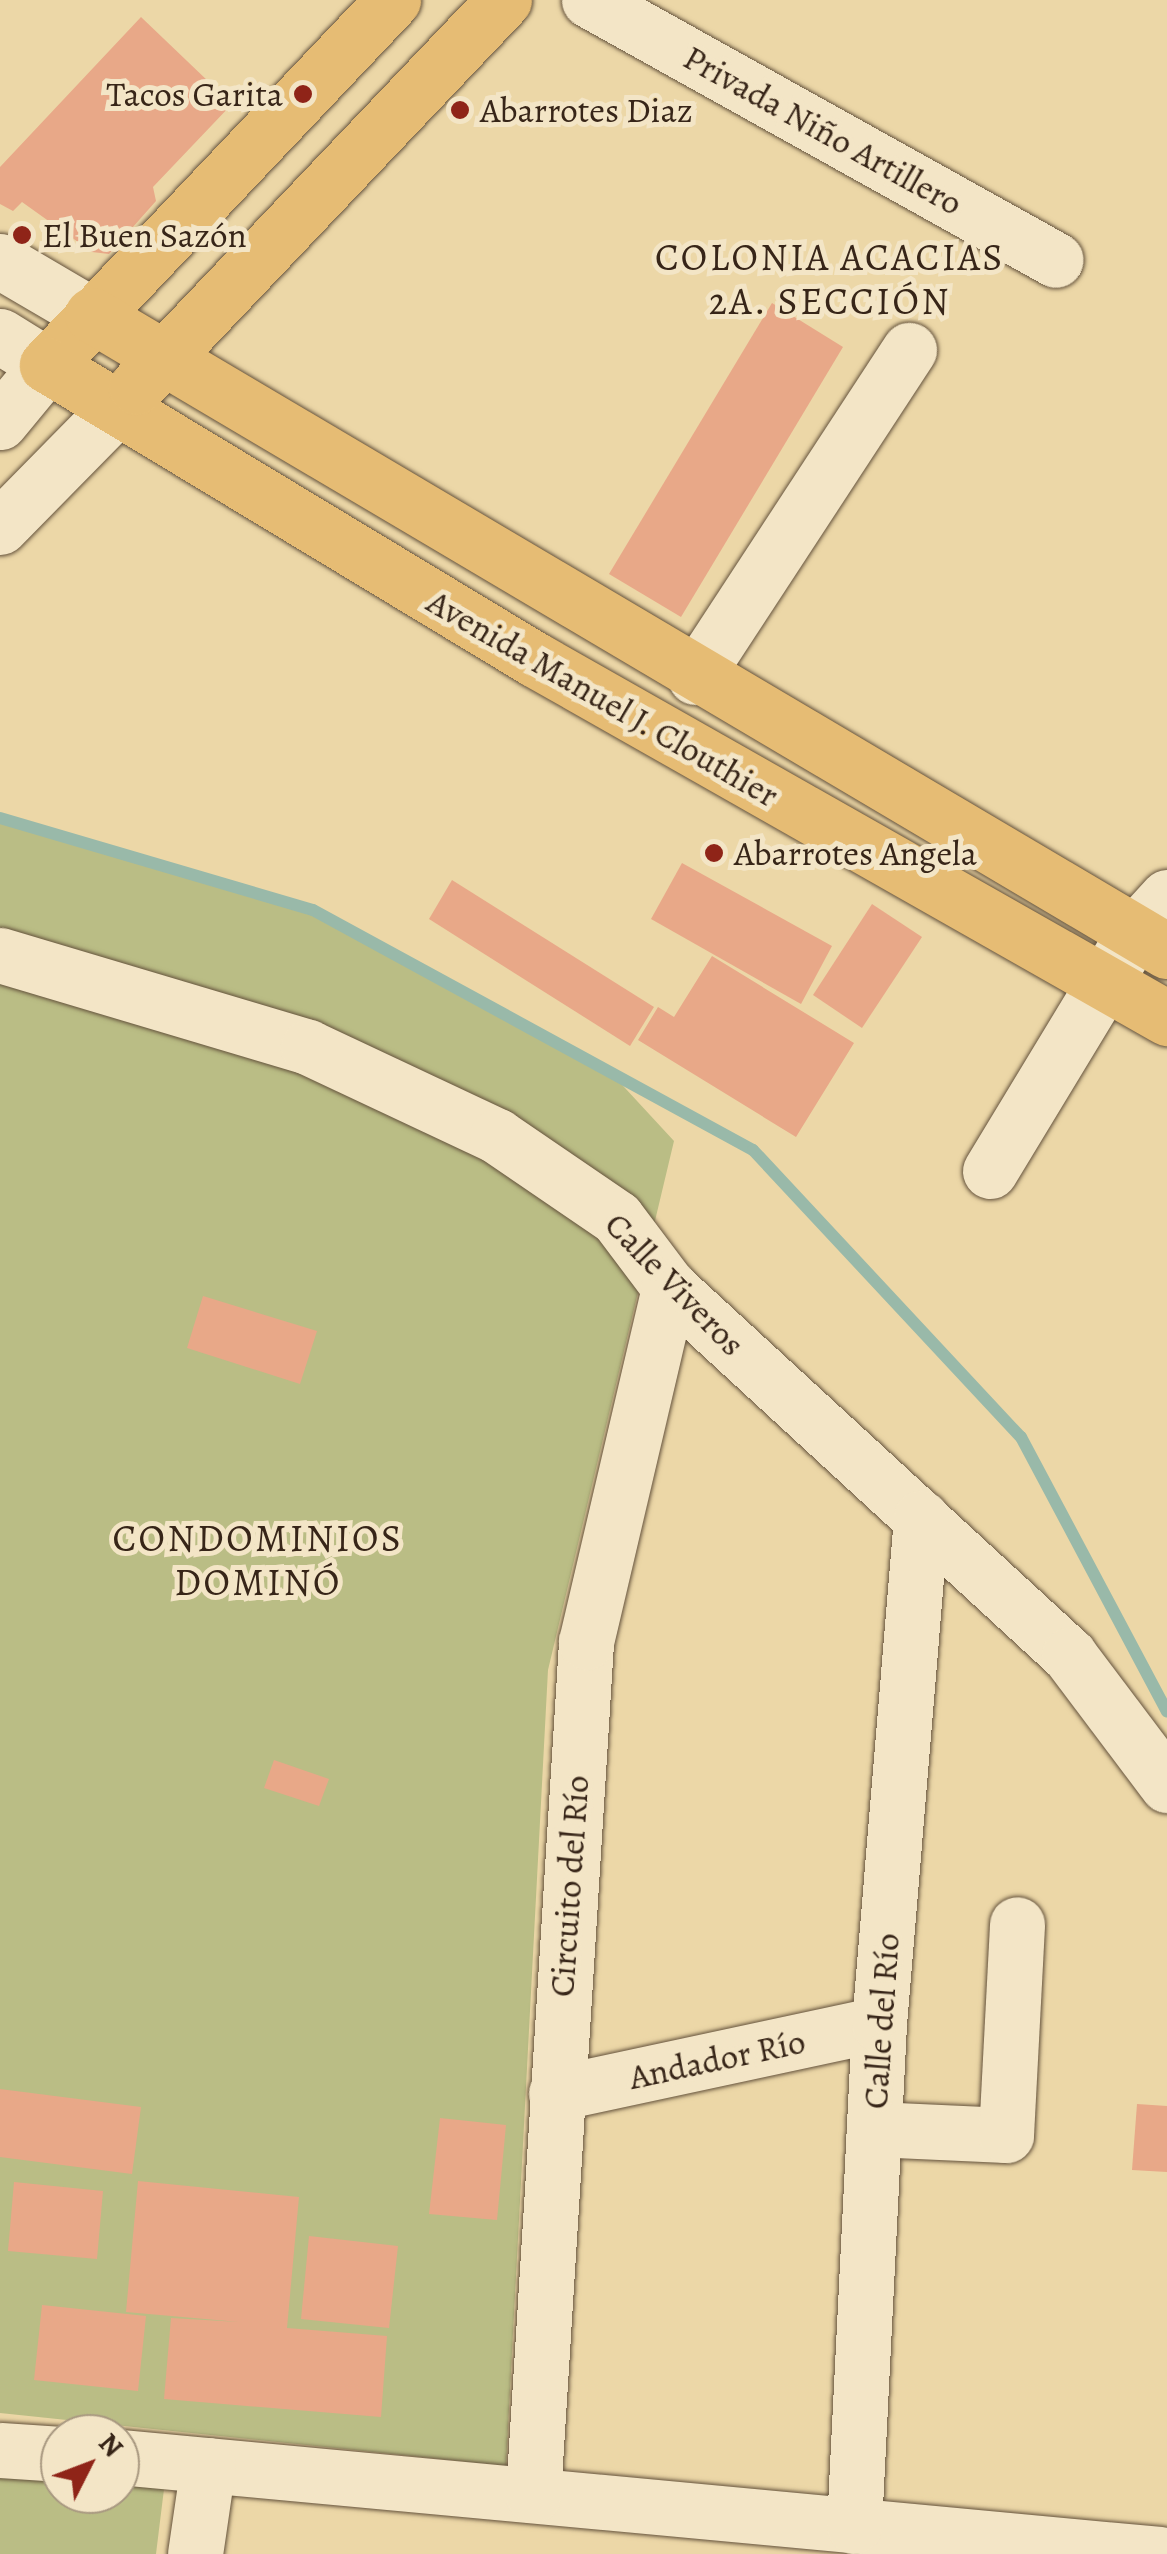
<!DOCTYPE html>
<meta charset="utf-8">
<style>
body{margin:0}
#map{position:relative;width:1167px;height:2554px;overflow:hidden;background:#ecd7a7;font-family:Alegreya,serif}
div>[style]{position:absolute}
.green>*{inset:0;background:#babd85}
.stream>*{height:12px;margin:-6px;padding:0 6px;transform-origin:6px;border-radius:6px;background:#99b9a9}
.building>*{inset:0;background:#e8a888}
.roads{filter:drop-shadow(0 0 2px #64523c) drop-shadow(0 0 2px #64523c)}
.minor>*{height:55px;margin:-27.5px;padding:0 27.5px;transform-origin:27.5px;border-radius:27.5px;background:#f3e5c6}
.major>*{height:55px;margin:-27.5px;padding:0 27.5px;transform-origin:27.5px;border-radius:27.5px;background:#e6bc74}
.dots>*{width:28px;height:28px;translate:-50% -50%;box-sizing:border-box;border:5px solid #f3e5c6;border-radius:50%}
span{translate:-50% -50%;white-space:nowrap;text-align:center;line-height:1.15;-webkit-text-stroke:10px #f3e5c6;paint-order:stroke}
.poi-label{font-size:35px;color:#372518}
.right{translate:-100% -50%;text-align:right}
.left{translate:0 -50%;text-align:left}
.street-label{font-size:35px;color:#372518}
.neighbourhood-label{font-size:38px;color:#372518;letter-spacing:2.5px}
.north{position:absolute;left:40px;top:2414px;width:100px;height:100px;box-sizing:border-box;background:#f3e5c6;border:2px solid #a89880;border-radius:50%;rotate:48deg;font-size:28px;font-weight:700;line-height:40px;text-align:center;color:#372518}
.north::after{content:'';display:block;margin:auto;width:35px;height:45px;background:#8f2418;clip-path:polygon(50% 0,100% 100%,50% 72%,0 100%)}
</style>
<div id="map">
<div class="green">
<i style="clip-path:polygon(18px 819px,317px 912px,613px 1075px,674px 1141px,548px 1670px,506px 2466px,0 2413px,0 820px)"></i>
<i style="clip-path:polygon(0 2471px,60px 2478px,60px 2494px,120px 2494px,120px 2484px,164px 2489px,156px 2554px,0 2554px)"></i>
</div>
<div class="stream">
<i style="left:0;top:818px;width:326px;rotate:16.4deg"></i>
<i style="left:313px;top:910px;width:501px;rotate:28.61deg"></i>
<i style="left:753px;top:1150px;width:393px;rotate:47deg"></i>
<i style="left:1021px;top:1437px;width:311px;rotate:62deg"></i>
</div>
<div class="building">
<i style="clip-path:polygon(141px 17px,232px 104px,153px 187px,156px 201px,109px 254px,92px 252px,22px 202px,13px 211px,0 204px,0 167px)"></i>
<i style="clip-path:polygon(772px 303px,843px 347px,681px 617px,609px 574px)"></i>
<i style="clip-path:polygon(682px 863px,832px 946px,801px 1004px,651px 919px)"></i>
<i style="clip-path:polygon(452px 880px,654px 1007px,630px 1046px,429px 919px)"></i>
<i style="clip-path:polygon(872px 904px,922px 937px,862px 1028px,813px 995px)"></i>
<i style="clip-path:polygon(712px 956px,854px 1043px,796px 1137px,638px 1040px,658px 1007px,674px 1017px)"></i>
<i style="clip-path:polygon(203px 1296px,317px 1331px,300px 1384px,187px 1348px)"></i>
<i style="clip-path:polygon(274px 1760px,329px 1779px,319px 1806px,264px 1788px)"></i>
<i style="clip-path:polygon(0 2089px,141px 2107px,132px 2174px,0 2157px)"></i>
<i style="clip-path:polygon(1137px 2104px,1167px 2106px,1167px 2172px,1132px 2170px)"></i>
<i style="clip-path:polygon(440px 2118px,506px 2125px,497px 2220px,429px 2214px)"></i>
<i style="clip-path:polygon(138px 2181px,299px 2197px,287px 2328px,387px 2336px,381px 2417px,164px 2399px,171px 2318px,239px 2322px,126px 2312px)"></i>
<i style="clip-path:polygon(14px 2182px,103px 2191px,97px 2259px,8px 2251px)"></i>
<i style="clip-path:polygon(309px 2236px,398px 2246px,389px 2328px,301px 2319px)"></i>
<i style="clip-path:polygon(42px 2305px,146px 2316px,138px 2391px,34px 2380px)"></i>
</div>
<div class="roads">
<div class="minor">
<i style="left:589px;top:0;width:534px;rotate:29.11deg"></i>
<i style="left:0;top:261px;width:107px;rotate:30.4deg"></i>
<i style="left:0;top:336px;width:55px;rotate:31.7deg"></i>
<i style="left:47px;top:365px;width:74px;rotate:129.5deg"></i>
<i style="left:0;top:527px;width:163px;rotate:-45.5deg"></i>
<i style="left:695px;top:677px;width:391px;rotate:-56.8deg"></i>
<i style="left:0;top:955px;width:321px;rotate:16.6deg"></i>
<i style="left:308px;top:1047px;width:209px;rotate:25.2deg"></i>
<i style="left:497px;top:1136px;width:145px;rotate:34.3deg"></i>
<i style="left:617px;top:1218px;width:86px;rotate:53deg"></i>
<i style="left:669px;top:1287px;width:544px;rotate:42.61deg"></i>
<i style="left:1069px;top:1655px;width:163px;rotate:53deg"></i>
<i style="left:990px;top:1171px;width:278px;rotate:-58.8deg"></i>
<i style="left:1134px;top:933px;width:49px;rotate:-47.5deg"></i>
<i style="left:556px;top:2093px;width:330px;rotate:-12.1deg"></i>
<i style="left:874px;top:2129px;width:132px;rotate:2.6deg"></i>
<i style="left:1006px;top:2135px;width:211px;rotate:-87deg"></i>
<i style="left:0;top:2450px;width:60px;rotate:3.8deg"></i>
<i style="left:120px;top:2457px;width:1044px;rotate:5.33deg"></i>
<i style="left:533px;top:2495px;width:855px;rotate:-86.44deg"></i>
<i style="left:586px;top:1642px;width:365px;rotate:-76.8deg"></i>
<i style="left:854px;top:2526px;width:503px;rotate:-87.15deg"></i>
<i style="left:879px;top:2024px;width:508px;rotate:-85.26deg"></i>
<i style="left:195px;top:2554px;width:90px;rotate:-81.7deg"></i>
</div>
<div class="major">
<i style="left:393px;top:0;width:503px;rotate:133.47deg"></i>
<i style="left:47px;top:365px;width:569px;rotate:31.12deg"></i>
<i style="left:534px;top:659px;width:728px;rotate:29.56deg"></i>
<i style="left:92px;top:315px;width:1249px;rotate:30.61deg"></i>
<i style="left:136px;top:387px;width:534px;rotate:-46.44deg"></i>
</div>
</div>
<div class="dots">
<i style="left:303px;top:94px;background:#8f2418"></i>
<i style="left:460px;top:110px;background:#8f2418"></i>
<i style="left:22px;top:235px;background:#8f2418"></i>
<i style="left:714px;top:853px;background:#8f2418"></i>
</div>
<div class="poi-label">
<span class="right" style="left:283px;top:94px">Tacos Garita</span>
<span class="left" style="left:480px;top:110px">Abarrotes Diaz</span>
<span class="left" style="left:42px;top:235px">El Buen Sazón</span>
<span class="left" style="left:734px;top:853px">Abarrotes Angela</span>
</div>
<div class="street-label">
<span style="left:823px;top:130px;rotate:29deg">Privada Niño Artillero</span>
<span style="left:603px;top:698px;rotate:30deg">Avenida Manuel J. Clouthier</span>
<span style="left:675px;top:1284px;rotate:46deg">Calle Viveros</span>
<span style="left:569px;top:1886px;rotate:-86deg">Circuito del Río</span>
<span style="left:881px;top:2021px;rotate:-86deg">Calle del Río</span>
<span style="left:717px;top:2059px;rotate:-12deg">Andador Río</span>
</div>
<div class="neighbourhood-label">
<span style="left:830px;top:280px">COLONIA ACACIAS<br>2A. SECCIÓN</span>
<span style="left:258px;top:1561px">CONDOMINIOS<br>DOMINÓ</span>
</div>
<div class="north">N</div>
</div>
